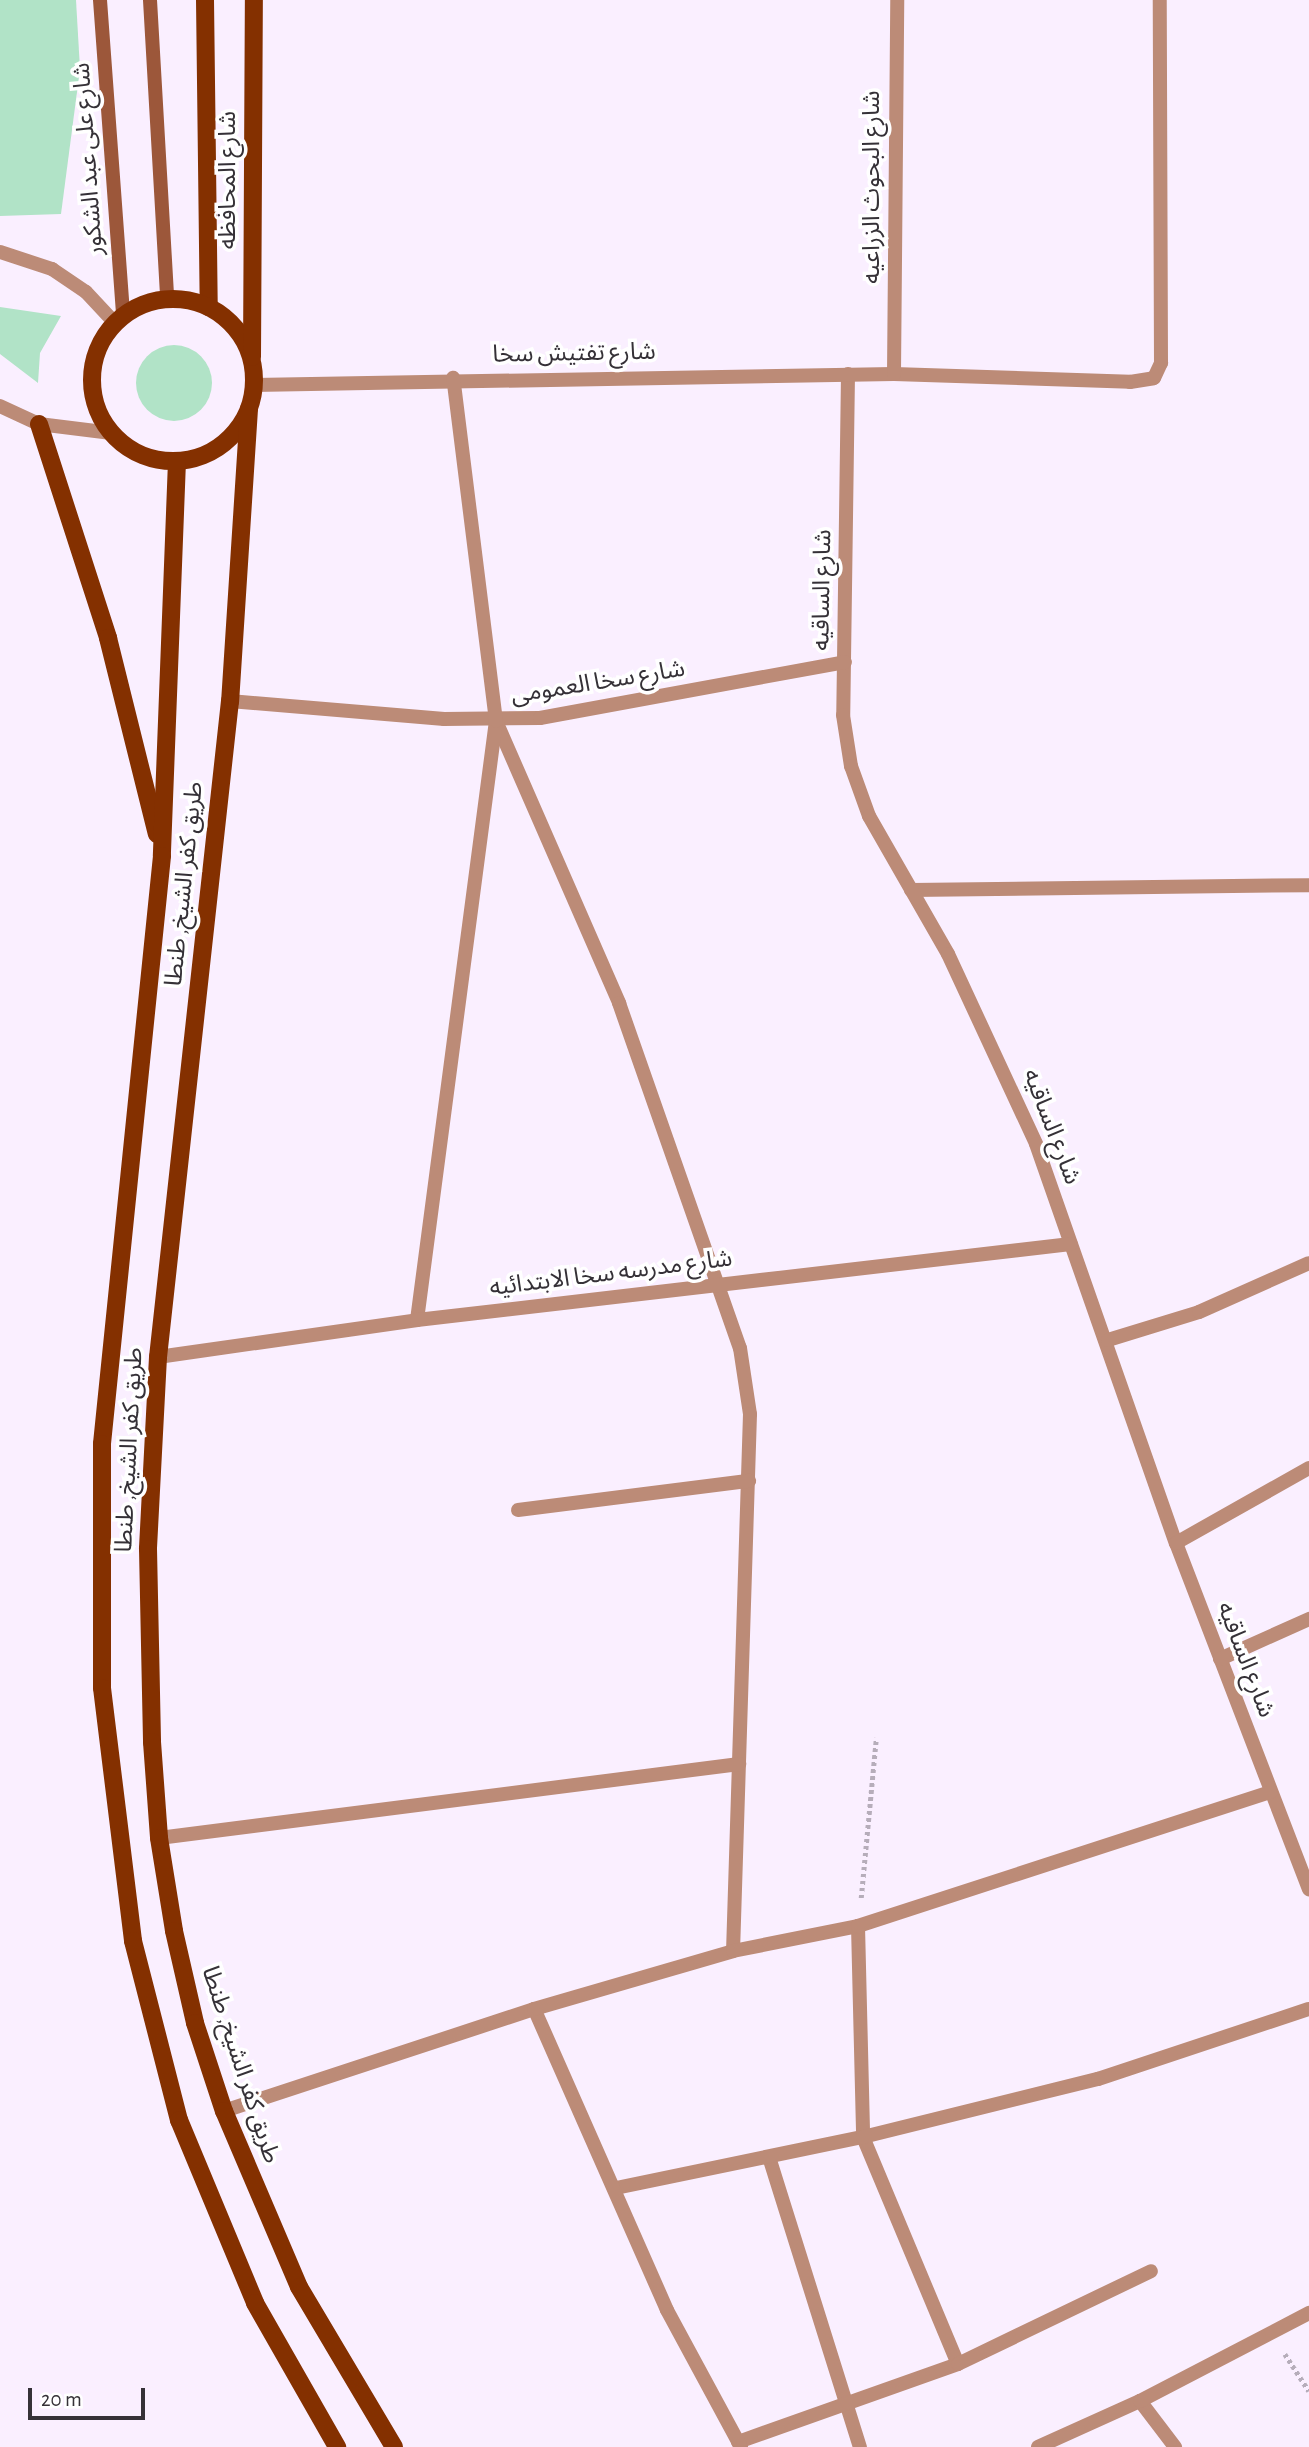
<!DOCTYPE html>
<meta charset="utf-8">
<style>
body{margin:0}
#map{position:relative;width:1309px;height:2447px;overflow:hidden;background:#faefff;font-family:"Alegreya Sans","Noto Sans Arabic",sans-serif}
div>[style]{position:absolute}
.green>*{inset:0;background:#b1e3c7}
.round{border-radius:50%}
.path>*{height:4.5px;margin-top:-2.25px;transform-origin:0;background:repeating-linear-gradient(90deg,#b6adba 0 3.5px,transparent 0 7px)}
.service>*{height:14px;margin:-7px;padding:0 7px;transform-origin:7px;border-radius:7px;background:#bc8b77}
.minor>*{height:14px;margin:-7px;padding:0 7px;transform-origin:7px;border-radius:7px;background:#bc8b77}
.tertiary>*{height:14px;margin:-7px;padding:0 7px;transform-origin:7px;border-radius:7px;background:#bc8b77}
.secondary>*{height:14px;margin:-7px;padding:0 7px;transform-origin:7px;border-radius:7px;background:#9c573a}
.primary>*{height:18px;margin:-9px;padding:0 9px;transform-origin:9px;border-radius:9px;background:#843000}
.primary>.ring{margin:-9px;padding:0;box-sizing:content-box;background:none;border:18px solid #843000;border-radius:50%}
span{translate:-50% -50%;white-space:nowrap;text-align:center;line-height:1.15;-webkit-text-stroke:7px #fff;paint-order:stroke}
.street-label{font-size:24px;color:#353137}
.scale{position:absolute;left:28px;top:2388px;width:117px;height:32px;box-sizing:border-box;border:4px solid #353137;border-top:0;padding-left:9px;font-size:21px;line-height:24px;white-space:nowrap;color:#353137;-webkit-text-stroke:5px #fff;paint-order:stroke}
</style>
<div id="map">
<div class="green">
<i style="clip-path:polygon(0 0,76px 0,80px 69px,61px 214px,0 216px)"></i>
<i style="clip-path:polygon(0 307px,61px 316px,40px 353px,38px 383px,0 354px)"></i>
<i class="round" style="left:136px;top:345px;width:76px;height:76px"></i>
</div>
<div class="path">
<i style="left:861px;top:1898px;width:161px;rotate:-84.6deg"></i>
<i style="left:1285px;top:2354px;width:44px;rotate:57deg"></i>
</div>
<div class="service">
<i style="left:894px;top:374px;width:236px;rotate:1.9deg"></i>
<i style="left:1130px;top:382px;width:24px;rotate:-9deg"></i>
<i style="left:1154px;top:378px;width:17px;rotate:-65deg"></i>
<i style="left:1161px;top:363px;width:363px;rotate:-90.2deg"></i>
<i style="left:911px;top:890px;width:398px;rotate:-0.7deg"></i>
</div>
<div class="minor">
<i style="left:848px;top:374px;width:341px;rotate:90.8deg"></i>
<i style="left:843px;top:715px;width:52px;rotate:81.1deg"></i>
<i style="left:851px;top:766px;width:53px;rotate:70.2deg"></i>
<i style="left:869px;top:816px;width:159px;rotate:60.2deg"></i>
<i style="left:948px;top:954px;width:209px;rotate:65.1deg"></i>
<i style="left:1036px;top:1144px;width:423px;rotate:70.7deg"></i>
<i style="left:1176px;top:1543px;width:371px;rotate:69deg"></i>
<i style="left:254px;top:385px;width:640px;rotate:-0.98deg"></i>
<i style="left:894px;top:374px;width:374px;rotate:-89.5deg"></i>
<i style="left:230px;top:701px;width:215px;rotate:4.8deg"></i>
<i style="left:444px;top:719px;width:96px;rotate:-0.6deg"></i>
<i style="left:540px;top:718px;width:310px;rotate:-10.4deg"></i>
<i style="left:496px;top:721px;width:308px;rotate:66.4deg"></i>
<i style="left:619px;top:1003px;width:366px;rotate:70.7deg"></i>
<i style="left:740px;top:1348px;width:67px;rotate:81.4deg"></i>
<i style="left:750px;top:1414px;width:537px;rotate:91.81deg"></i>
<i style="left:417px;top:1320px;width:604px;rotate:-82.49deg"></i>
<i style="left:496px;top:721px;width:346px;rotate:-97.1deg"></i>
<i style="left:1108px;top:1340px;width:95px;rotate:-17.1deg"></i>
<i style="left:1199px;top:1312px;width:120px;rotate:-24deg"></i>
<i style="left:158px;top:1357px;width:262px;rotate:-8.1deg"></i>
<i style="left:417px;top:1320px;width:658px;rotate:-6.63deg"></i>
<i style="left:518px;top:1510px;width:233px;rotate:-7.2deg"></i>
<i style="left:1176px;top:1543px;width:153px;rotate:-29.4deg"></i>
<i style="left:1220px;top:1659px;width:98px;rotate:-24.2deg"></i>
<i style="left:159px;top:1838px;width:585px;rotate:-7.27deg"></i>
<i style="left:858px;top:1926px;width:211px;rotate:88.6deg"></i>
<i style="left:863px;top:2137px;width:246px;rotate:67.3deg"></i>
<i style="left:224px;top:2111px;width:326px;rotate:-18.2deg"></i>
<i style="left:769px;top:2157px;width:304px;rotate:72.6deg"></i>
<i style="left:616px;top:2188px;width:252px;rotate:-11.7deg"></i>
<i style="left:863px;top:2137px;width:242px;rotate:-13.9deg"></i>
<i style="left:1098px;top:2079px;width:222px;rotate:-18.4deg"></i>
<i style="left:1140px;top:2401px;width:58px;rotate:52.7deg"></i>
<i style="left:738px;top:2442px;width:233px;rotate:-19.5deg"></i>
<i style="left:958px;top:2364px;width:214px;rotate:-25.7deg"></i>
<i style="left:741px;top:2447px;width:156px;rotate:-118.4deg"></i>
<i style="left:667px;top:2310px;width:329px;rotate:-113.8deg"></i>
<i style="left:534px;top:2009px;width:207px;rotate:-16.2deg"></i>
<i style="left:733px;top:1951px;width:127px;rotate:-11.3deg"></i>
<i style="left:858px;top:1926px;width:434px;rotate:-18deg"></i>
<i style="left:1038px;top:2447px;width:112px;rotate:-24.3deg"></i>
<i style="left:1140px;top:2401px;width:191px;rotate:-27.5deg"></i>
</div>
<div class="tertiary">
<i style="left:0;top:252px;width:55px;rotate:18.1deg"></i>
<i style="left:52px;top:269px;width:41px;rotate:34.1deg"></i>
<i style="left:86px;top:292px;width:42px;rotate:46.9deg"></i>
<i style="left:0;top:406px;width:43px;rotate:24.8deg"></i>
<i style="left:39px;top:424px;width:73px;rotate:7.1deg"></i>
</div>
<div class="secondary">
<i style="left:100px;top:0;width:316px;rotate:85.8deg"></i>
<i style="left:150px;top:0;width:298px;rotate:86.7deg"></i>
</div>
<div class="primary">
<i style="left:205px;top:0;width:307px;rotate:89.3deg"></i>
<i class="ring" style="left:92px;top:299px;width:144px;height:144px"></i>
<i style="left:252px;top:357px;width:357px;rotate:-89.7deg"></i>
<i style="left:249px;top:409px;width:293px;rotate:93.7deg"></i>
<i style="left:230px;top:701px;width:660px;rotate:96.26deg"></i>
<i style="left:158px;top:1357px;width:192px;rotate:93deg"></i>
<i style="left:148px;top:1549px;width:193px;rotate:88.8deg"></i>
<i style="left:152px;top:1742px;width:96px;rotate:85.8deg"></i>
<i style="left:159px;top:1838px;width:94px;rotate:80.8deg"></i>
<i style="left:174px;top:1931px;width:94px;rotate:77.1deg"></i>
<i style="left:195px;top:2023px;width:93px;rotate:71.8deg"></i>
<i style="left:224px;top:2111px;width:191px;rotate:66.9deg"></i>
<i style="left:299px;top:2287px;width:186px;rotate:59.3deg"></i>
<i style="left:39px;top:424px;width:225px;rotate:72.1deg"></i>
<i style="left:108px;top:638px;width:202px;rotate:76deg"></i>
<i style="left:177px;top:461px;width:395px;rotate:92.2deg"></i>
<i style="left:162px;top:856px;width:591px;rotate:95.83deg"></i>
<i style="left:102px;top:1444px;width:244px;rotate:90deg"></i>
<i style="left:102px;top:1688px;width:255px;rotate:83deg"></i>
<i style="left:133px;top:1941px;width:185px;rotate:75.6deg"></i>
<i style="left:179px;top:2120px;width:198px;rotate:67.4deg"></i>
<i style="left:255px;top:2303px;width:166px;rotate:60.3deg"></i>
</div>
<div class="street-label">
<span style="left:89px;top:159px;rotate:-94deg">شارع على عبد الشكور</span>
<span style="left:229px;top:180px;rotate:-90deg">شارع المحافظه</span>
<span style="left:873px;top:187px;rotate:-90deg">شارع البحوث الزراعيه</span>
<span style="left:574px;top:354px;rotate:-1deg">شارع تفتيش سخا</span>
<span style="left:823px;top:590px;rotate:-89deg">شارع الساقيه</span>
<span style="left:598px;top:683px;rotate:-9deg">شارع سخا العمومى</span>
<span style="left:185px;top:884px;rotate:-84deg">طريق كفر الشيخ, طنطا</span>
<span style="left:1051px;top:1127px;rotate:69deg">شارع الساقيه</span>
<span style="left:611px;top:1274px;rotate:-7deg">شارع مدرسه سخا الابتدائيه</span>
<span style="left:130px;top:1450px;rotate:-87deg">طريق كفر الشيخ, طنطا</span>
<span style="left:1245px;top:1660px;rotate:69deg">شارع الساقيه</span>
<span style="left:240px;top:2065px;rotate:72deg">طريق كفر الشيخ, طنطا</span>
</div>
<div class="scale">20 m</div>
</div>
